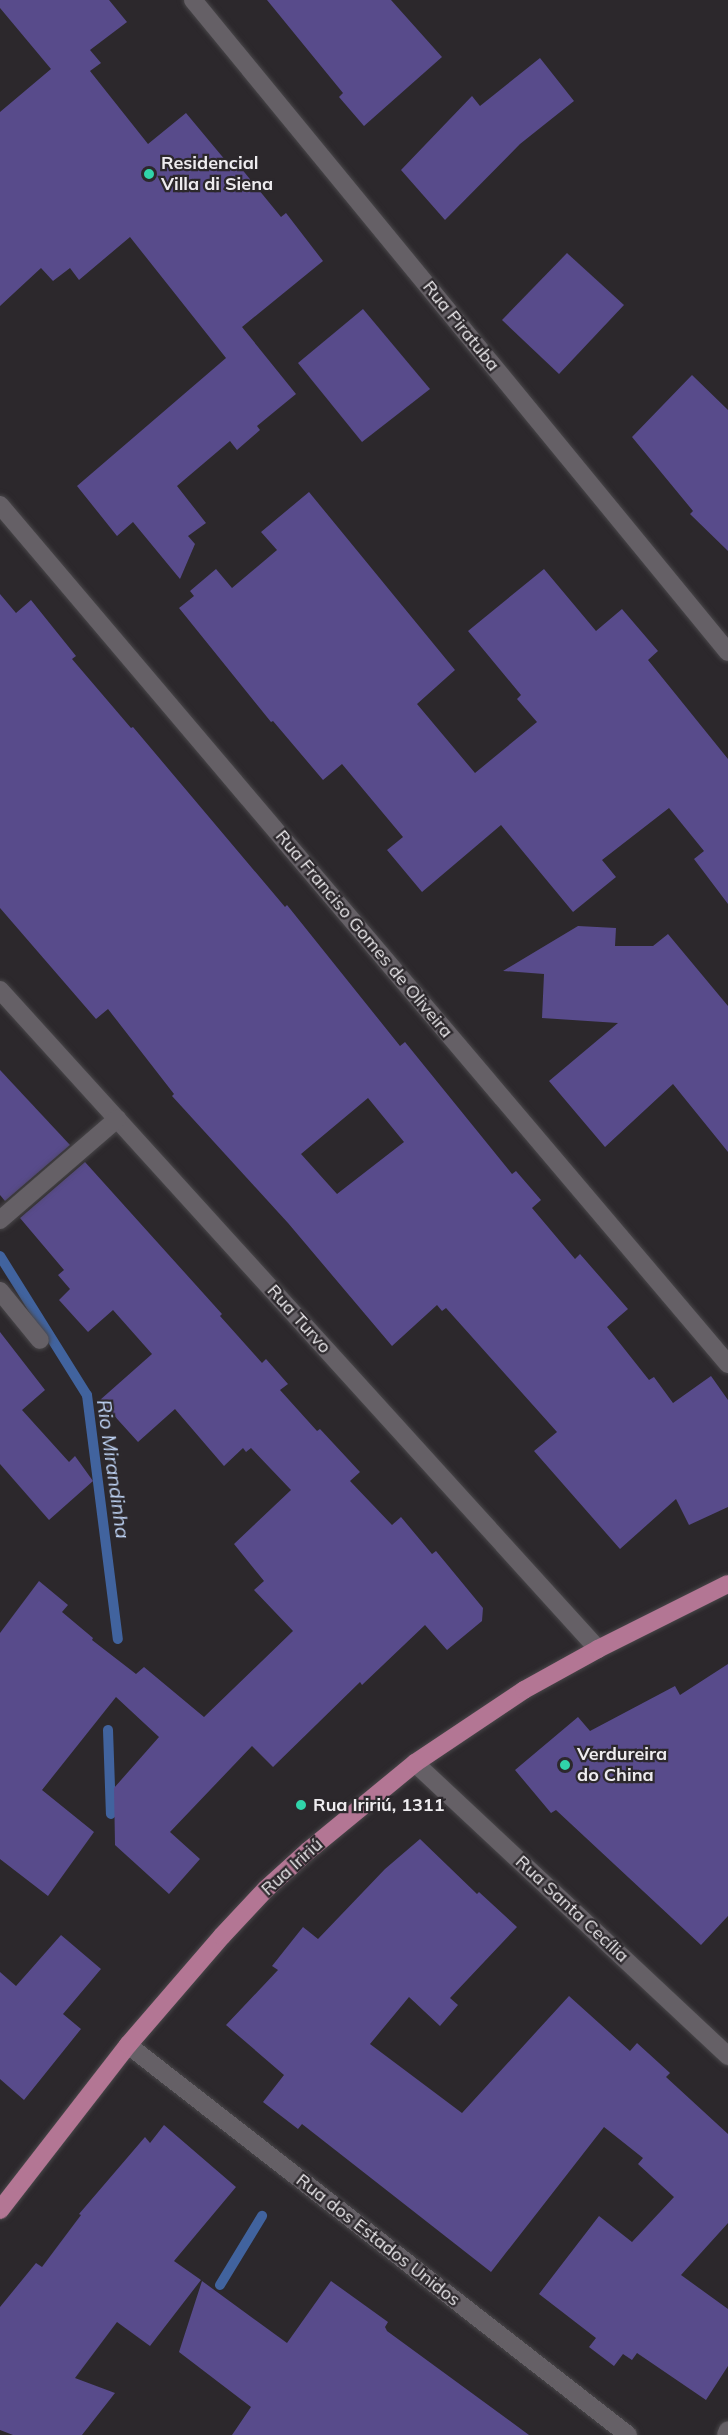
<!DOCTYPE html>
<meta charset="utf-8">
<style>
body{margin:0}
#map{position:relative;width:728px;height:2435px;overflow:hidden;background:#2c282c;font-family:Mulish,sans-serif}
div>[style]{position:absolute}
.stream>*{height:10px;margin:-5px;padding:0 5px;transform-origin:5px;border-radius:5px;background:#41639e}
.building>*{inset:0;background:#584b8b}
.roads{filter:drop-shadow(0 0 2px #484649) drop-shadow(0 0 2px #484649)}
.minor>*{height:18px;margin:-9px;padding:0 9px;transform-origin:9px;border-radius:9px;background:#656066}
.secondary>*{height:18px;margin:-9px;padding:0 9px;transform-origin:9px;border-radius:9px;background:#656066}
.primary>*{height:18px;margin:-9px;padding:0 9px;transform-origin:9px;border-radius:9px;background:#b37694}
.dots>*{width:16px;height:16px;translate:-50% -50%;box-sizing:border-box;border:3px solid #2c282c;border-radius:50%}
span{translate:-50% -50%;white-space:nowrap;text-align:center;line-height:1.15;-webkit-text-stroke:4.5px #2c282c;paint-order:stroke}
.poi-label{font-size:18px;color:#eeecef;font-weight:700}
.left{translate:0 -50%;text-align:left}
.street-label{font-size:18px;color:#eeecef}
.water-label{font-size:20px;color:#c1d6f8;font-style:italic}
</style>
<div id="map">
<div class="stream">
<i style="left:0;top:1256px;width:164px;rotate:58deg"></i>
<i style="left:87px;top:1395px;width:246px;rotate:82.8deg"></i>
<i style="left:108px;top:1730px;width:84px;rotate:88deg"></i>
<i style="left:220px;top:2285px;width:81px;rotate:-58.7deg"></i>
</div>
<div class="building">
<i style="clip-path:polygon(0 0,109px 0,127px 22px,90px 50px,101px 63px,90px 71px,148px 144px,186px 113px,231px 167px,236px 162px,281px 217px,286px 213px,323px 261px,242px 327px,296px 394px,257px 426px,260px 430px,237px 450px,230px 441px,177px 486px,206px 523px,188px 536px,195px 544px,180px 579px,133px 522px,117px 536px,77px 486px,226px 358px,130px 237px,79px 280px,70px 268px,53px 281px,41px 268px,0 306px,0 112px,51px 69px,0 8px)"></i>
<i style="clip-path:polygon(267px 0,391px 0,442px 57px,364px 126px,339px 97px,343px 93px)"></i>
<i style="clip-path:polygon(540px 58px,574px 101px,520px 144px,445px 220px,401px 170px,472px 96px,480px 106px)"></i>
<i style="clip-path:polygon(567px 253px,624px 305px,559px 374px,502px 320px)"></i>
<i style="clip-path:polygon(363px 309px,430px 389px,362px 442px,298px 363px)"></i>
<i style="clip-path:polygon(692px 375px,728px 410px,728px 551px,690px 514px,693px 511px,632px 437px)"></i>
<i style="clip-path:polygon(309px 492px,455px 670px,417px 704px,475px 773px,537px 722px,517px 699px,521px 695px,468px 631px,544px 569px,596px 631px,622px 609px,658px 651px,648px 660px,728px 759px,728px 904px,694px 859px,704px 851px,669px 808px,602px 860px,616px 877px,573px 912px,501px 825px,422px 892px,387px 850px,403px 837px,342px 764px,323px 780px,273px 721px,271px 722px,179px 608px,194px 596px,190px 591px,216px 569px,232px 588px,277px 550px,261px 532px)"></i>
<i style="clip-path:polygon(evenodd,0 594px,16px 613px,31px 600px,76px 656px,72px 659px,131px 728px,133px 727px,285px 907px,287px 905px,400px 1046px,405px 1042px,512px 1174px,516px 1171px,541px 1200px,532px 1208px,575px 1259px,580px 1254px,628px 1309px,607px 1327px,649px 1380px,654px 1377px,673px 1403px,711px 1376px,728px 1400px,728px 1507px,689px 1525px,676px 1499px,620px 1549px,534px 1451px,557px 1432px,446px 1308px,442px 1311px,437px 1305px,392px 1346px,288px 1223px,172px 1096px,174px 1094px,108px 1009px,96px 1019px,0 908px,0 594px,368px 1098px,404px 1142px,337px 1194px,301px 1154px,368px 1098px)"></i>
<i style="clip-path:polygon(578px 926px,616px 928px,615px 946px,653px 946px,668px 934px,728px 1006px,728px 1152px,673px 1084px,605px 1147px,549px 1081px,618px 1023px,542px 1018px,544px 974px,503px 971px)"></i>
<i style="clip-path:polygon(0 1070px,70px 1145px,5px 1201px,0 1195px)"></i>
<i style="clip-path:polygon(85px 1162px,222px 1314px,220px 1316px,262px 1363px,266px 1359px,288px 1384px,280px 1390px,317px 1431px,320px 1429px,360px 1472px,350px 1481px,392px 1525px,401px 1517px,432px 1554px,436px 1551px,483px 1608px,482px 1621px,447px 1650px,425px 1625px,362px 1685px,360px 1682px,273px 1767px,252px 1746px,170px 1832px,200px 1859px,169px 1894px,115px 1845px,114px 1788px,159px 1737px,116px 1697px,42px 1790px,94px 1832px,48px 1896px,0 1859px,0 1633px,39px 1581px,68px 1605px,62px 1612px,93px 1638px,92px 1640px,136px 1674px,144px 1667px,204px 1717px,293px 1631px,254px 1590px,264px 1581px,234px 1544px,291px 1490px,251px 1448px,246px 1452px,243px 1448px,224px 1466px,175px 1409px,138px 1442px,100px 1400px,152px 1354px,113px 1310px,88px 1332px,59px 1300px,70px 1289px,58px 1275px,64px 1270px,20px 1218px)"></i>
<i style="clip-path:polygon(0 1332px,45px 1390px,22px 1410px,69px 1462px,75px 1456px,93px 1481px,49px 1520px,0 1464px)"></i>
<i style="clip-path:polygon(728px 1664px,728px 1916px,701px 1945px,556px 1810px,551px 1813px,515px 1770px,578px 1717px,590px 1731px,675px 1686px,680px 1695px)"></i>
<i style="clip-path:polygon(420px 1839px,477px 1894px,479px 1892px,517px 1927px,450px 1998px,458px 2005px,440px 2026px,409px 1997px,370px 2044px,462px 2113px,569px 1996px,630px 2051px,637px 2043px,670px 2073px,666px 2077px,728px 2134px,728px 2223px,681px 2275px,728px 2309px,728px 2366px,706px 2400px,637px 2353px,632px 2360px,623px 2354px,614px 2366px,589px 2347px,596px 2338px,539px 2294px,599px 2216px,632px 2242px,674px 2197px,638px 2164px,643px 2158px,604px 2127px,491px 2272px,302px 2124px,298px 2129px,263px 2102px,284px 2075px,226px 2025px,278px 1970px,272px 1966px,303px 1927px,318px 1939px,385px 1869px)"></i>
<i style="clip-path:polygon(61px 1935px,101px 1969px,63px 2014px,81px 2029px,24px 2100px,0 2079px,0 1972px,16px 1986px)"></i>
<i style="clip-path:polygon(164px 2125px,236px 2187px,174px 2261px,201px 2280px,150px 2346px,117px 2322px,75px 2378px,115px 2393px,82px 2435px,13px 2435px,0 2430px,0 2307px,36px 2263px,42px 2267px,81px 2215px,79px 2214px,145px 2137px,150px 2143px)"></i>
<i style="clip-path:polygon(202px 2281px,287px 2343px,331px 2281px,388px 2322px,385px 2327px,387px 2331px,529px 2435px,232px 2435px,251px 2407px,179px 2352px)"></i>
</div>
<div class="roads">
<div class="minor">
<i style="left:0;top:505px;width:1126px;rotate:49.72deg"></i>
<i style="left:0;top:990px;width:890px;rotate:47.78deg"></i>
<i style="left:0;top:1220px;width:155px;rotate:-40.8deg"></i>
<i style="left:0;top:1291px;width:63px;rotate:50.8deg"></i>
<i style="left:415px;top:1763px;width:429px;rotate:43.1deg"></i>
<i style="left:128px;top:2045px;width:634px;rotate:37.95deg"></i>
<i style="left:726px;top:2435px;width:5px;rotate:-68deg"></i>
</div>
<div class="secondary">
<i style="left:193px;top:0;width:843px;rotate:50.63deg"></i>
</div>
<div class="primary">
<i style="left:0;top:2210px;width:209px;rotate:-52.2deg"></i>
<i style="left:128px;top:2045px;width:144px;rotate:-49.2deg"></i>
<i style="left:222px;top:1936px;width:64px;rotate:-46.9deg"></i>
<i style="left:266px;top:1889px;width:57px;rotate:-42.1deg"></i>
<i style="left:308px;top:1851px;width:139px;rotate:-39.4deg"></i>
<i style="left:415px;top:1763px;width:131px;rotate:-33.8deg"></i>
<i style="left:524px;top:1690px;width:85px;rotate:-29deg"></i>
<i style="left:598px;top:1649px;width:145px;rotate:-26.6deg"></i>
</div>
</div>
<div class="dots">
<i style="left:149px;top:174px;background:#30d4aa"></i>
<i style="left:565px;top:1765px;background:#30d4aa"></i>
<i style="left:301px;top:1805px;background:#30d4aa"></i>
</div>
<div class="poi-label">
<span class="left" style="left:161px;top:174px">Residencial<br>Villa di Siena</span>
<span class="left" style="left:577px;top:1765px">Verdureira<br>do China</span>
<span class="left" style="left:313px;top:1805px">Rua Iririú, 1311</span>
</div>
<div class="street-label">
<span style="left:461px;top:326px;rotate:51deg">Rua Piratuba</span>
<span style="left:364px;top:934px;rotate:50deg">Rua Franciso Gomes de Oliveira</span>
<span style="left:299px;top:1319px;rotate:48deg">Rua Turvo</span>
<span style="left:292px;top:1867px;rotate:-42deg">Rua Iririú</span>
<span style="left:572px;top:1909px;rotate:43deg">Rua Santa Cecília</span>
<span style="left:378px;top:2240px;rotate:38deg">Rua dos Estados Unidos</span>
</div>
<div class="water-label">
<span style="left:114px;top:1469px;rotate:82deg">Rio Mirandinha</span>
</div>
</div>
